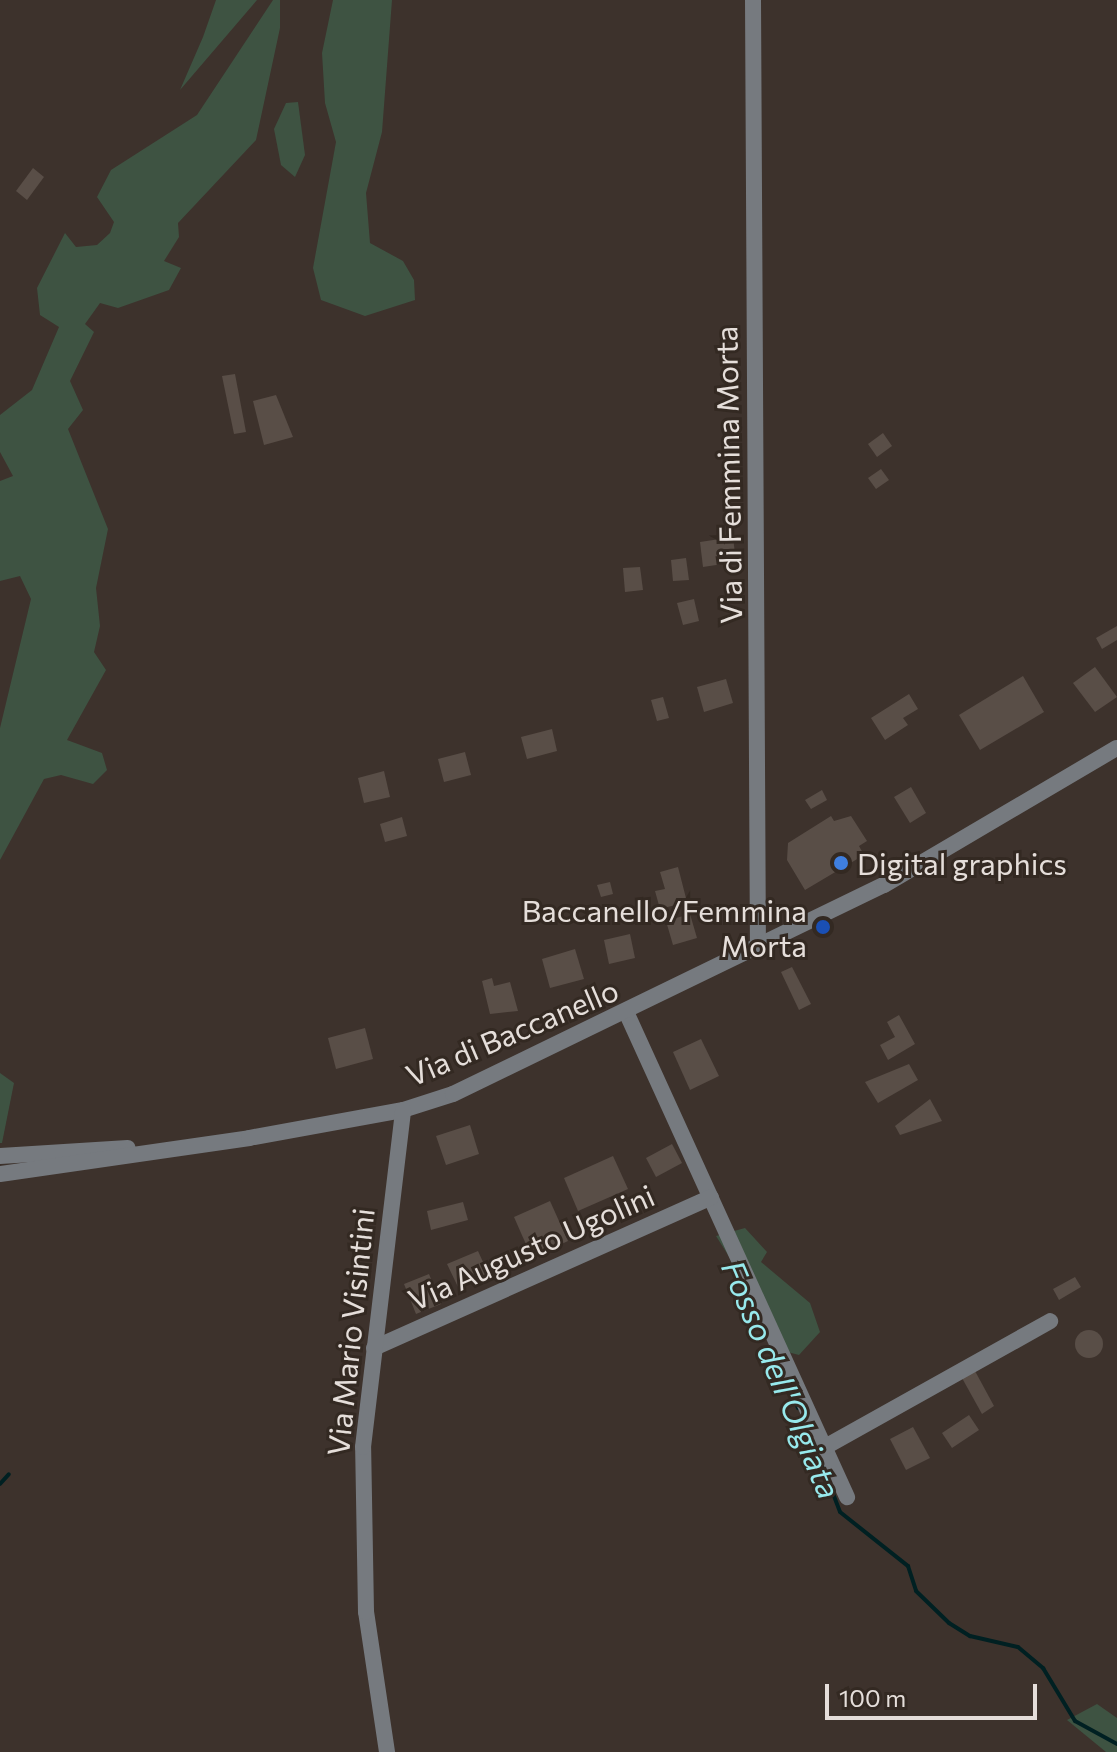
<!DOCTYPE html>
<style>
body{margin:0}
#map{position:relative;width:1117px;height:1752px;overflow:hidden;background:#3d322c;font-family:Commissioner,sans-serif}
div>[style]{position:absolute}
.green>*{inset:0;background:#3e5342}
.stream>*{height:4px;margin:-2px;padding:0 2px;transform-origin:2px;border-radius:2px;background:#002022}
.building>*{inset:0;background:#594e47}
.round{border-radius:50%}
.minor>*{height:16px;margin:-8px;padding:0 8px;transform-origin:8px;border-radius:8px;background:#767a7f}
.dots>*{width:22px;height:22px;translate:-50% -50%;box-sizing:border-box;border:4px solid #332922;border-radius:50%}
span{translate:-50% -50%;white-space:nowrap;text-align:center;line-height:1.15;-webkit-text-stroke:6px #332922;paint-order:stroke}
.street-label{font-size:30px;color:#e5deda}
.poi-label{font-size:30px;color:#e5deda}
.left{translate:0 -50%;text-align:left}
.right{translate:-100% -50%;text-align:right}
.water-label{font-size:32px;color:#97e9ec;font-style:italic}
.scale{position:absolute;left:825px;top:1684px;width:212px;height:36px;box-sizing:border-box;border:4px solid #e5deda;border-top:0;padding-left:10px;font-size:24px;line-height:28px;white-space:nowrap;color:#e5deda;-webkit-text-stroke:6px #332922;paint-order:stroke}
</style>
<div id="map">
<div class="green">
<i style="clip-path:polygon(216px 0,257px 0,180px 90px,203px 37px)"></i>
<i style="clip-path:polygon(273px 0,280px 0,280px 28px,256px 140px,178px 223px,179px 237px,164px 261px,181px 268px,169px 290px,118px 308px,100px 303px,85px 324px,94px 332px,70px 381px,83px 410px,68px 429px,108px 529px,96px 588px,100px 626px,94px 652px,106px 670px,67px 740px,102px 753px,107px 770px,93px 784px,61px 775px,44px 779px,0 860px,0 728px,31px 599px,20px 576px,0 581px,0 481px,13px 476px,0 452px,0 415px,32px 390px,59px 327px,40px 315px,37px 288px,65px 233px,76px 247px,97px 245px,110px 233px,114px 222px,97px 197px,111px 170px,197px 115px)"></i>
<i style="clip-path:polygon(333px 0,392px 0,382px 132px,366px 193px,370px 243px,403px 261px,414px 280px,415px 300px,365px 316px,321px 300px,313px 268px,336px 142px,325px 103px,322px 53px)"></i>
<i style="clip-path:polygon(298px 102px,305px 155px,295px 177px,281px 165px,274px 129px,286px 103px)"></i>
<i style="clip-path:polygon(0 1073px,14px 1083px,2px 1143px,0 1143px)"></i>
<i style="clip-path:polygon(745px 1228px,767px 1252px,761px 1262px,810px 1303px,820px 1332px,799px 1355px,776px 1349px,754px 1296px,716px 1236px)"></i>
<i style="clip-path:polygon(1097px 1704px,1117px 1718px,1117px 1752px,1106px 1752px,1067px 1720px)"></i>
</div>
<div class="stream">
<i style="left:785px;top:1380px;width:31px;rotate:65deg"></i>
<i style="left:816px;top:1449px;width:67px;rotate:69.1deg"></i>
<i style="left:840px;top:1512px;width:87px;rotate:38.5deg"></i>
<i style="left:908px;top:1566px;width:26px;rotate:72deg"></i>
<i style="left:916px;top:1591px;width:46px;rotate:44.1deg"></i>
<i style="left:949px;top:1623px;width:25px;rotate:32deg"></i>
<i style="left:970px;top:1636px;width:49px;rotate:12.9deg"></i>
<i style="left:1018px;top:1647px;width:33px;rotate:40deg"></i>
<i style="left:1043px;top:1668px;width:62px;rotate:58.9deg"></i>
<i style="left:1075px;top:1721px;width:48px;rotate:28.7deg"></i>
<i style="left:0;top:1484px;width:13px;rotate:-48deg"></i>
</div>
<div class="building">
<i style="clip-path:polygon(33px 168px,44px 177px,27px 200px,16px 191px)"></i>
<i style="clip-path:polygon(235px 374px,246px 432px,234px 434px,222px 376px)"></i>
<i style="clip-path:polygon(276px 395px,293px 437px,264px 445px,253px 401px)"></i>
<i style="clip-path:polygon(883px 433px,892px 446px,877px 457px,868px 444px)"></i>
<i style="clip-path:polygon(881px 469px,889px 480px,876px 489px,868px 478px)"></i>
<i style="clip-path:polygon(733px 537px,736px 562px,703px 567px,700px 542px)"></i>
<i style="clip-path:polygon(686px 558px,689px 580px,673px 581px,671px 560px)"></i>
<i style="clip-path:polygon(640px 567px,643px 590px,625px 592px,623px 568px)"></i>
<i style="clip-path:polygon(694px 599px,699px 621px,683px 625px,677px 603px)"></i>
<i style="clip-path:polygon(1117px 626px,1117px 640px,1102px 649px,1096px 638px)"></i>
<i style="clip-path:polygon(1095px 667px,1117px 697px,1095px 712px,1073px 683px)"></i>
<i style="clip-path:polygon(1023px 676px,1044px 712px,980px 750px,959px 715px)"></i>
<i style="clip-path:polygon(726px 679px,733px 703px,704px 712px,697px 687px)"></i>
<i style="clip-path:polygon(909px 694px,918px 709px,903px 718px,908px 725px,885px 740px,871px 718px)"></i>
<i style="clip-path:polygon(663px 697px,669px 718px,657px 721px,651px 700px)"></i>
<i style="clip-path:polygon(552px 729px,557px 751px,527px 759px,521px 737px)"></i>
<i style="clip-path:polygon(465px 752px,471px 775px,444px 782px,438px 759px)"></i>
<i style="clip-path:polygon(384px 771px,390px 797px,364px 803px,358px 778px)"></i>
<i style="clip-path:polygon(911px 787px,926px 813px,910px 823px,894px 797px)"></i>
<i style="clip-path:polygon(822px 790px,827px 800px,811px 809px,805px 800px)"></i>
<i style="clip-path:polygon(831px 816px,834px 821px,851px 816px,867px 841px,859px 846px,864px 855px,805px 890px,787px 860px,788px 843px)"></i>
<i style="clip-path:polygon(402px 817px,407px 836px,385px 842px,380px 824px)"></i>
<i style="clip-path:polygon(678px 867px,687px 902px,660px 909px,655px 891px,665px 889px,660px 872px)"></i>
<i style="clip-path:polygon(610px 882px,613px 894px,601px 897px,597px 885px)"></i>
<i style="clip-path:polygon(690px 914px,697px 938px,673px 945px,666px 921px)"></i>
<i style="clip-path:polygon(630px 934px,635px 958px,609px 964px,604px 940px)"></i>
<i style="clip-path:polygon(575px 949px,584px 979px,550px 988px,542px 959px)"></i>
<i style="clip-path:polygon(792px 967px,811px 1004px,799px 1010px,781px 972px)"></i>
<i style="clip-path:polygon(492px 978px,494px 986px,510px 982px,518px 1011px,490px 1014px,482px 981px)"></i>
<i style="clip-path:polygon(899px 1015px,915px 1044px,888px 1060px,880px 1045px,895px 1037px,887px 1022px)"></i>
<i style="clip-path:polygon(365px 1028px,373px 1059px,336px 1069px,328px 1038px)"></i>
<i style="clip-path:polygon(701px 1039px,719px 1076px,690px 1090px,673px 1052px)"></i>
<i style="clip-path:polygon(909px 1064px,918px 1080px,878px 1103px,865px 1082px)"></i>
<i style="clip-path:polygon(930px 1099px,942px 1121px,900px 1135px,895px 1126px)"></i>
<i style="clip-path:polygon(470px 1125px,479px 1154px,446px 1165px,436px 1136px)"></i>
<i style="clip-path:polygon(672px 1144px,682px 1163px,656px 1177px,646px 1158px)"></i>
<i style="clip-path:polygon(613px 1156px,628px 1189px,578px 1211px,564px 1178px)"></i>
<i style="clip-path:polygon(550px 1201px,568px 1241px,532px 1258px,514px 1217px)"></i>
<i style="clip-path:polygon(463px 1202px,468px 1220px,431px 1230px,427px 1211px)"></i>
<i style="clip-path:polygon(478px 1251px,488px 1273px,458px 1287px,447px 1264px)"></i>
<i style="clip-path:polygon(429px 1274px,441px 1304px,416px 1314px,404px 1284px)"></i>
<i style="clip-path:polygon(1075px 1277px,1081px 1287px,1059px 1300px,1053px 1289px)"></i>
<i class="round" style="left:1075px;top:1330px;width:28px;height:28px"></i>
<i style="clip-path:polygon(975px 1371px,994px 1406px,982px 1414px,962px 1378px)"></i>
<i style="clip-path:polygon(969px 1415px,979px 1430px,952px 1448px,942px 1433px)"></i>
<i style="clip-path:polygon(913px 1427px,930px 1458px,906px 1470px,890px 1439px)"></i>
</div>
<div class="minor">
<i style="left:753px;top:0;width:949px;rotate:89.7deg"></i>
<i style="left:627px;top:1014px;width:531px;rotate:65.51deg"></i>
<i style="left:0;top:1156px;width:128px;rotate:-3.6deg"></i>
<i style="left:0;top:1174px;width:252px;rotate:-8.2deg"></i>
<i style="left:249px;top:1138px;width:157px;rotate:-10.3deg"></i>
<i style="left:403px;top:1110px;width:52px;rotate:-17.7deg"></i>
<i style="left:453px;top:1094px;width:479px;rotate:-25.9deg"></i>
<i style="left:884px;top:885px;width:270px;rotate:-30.5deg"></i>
<i style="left:374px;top:1348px;width:369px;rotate:-24.1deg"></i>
<i style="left:825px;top:1447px;width:258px;rotate:-29.2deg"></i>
<i style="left:387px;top:1752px;width:142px;rotate:-98.5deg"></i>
<i style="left:366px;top:1612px;width:165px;rotate:-91deg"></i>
<i style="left:363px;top:1447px;width:339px;rotate:-83.2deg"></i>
</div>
<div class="dots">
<i style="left:841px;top:863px;background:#3f7fe0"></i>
<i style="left:823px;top:927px;background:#1a4fb4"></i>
</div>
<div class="street-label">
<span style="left:728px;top:475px;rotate:-91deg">Via di Femmina Morta</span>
<span style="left:512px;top:1032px;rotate:-23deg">Via di Baccanello</span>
<span style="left:531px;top:1247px;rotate:-24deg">Via Augusto Ugolini</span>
<span style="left:350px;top:1332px;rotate:-84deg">Via Mario Visintini</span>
</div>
<div class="poi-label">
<span class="left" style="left:857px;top:863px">Digital graphics</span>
<span class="right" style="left:807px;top:927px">Baccanello/Femmina<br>Morta</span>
</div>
<div class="water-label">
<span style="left:782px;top:1379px;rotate:67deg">Fosso dell'Olgiata</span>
</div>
<div class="scale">100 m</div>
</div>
